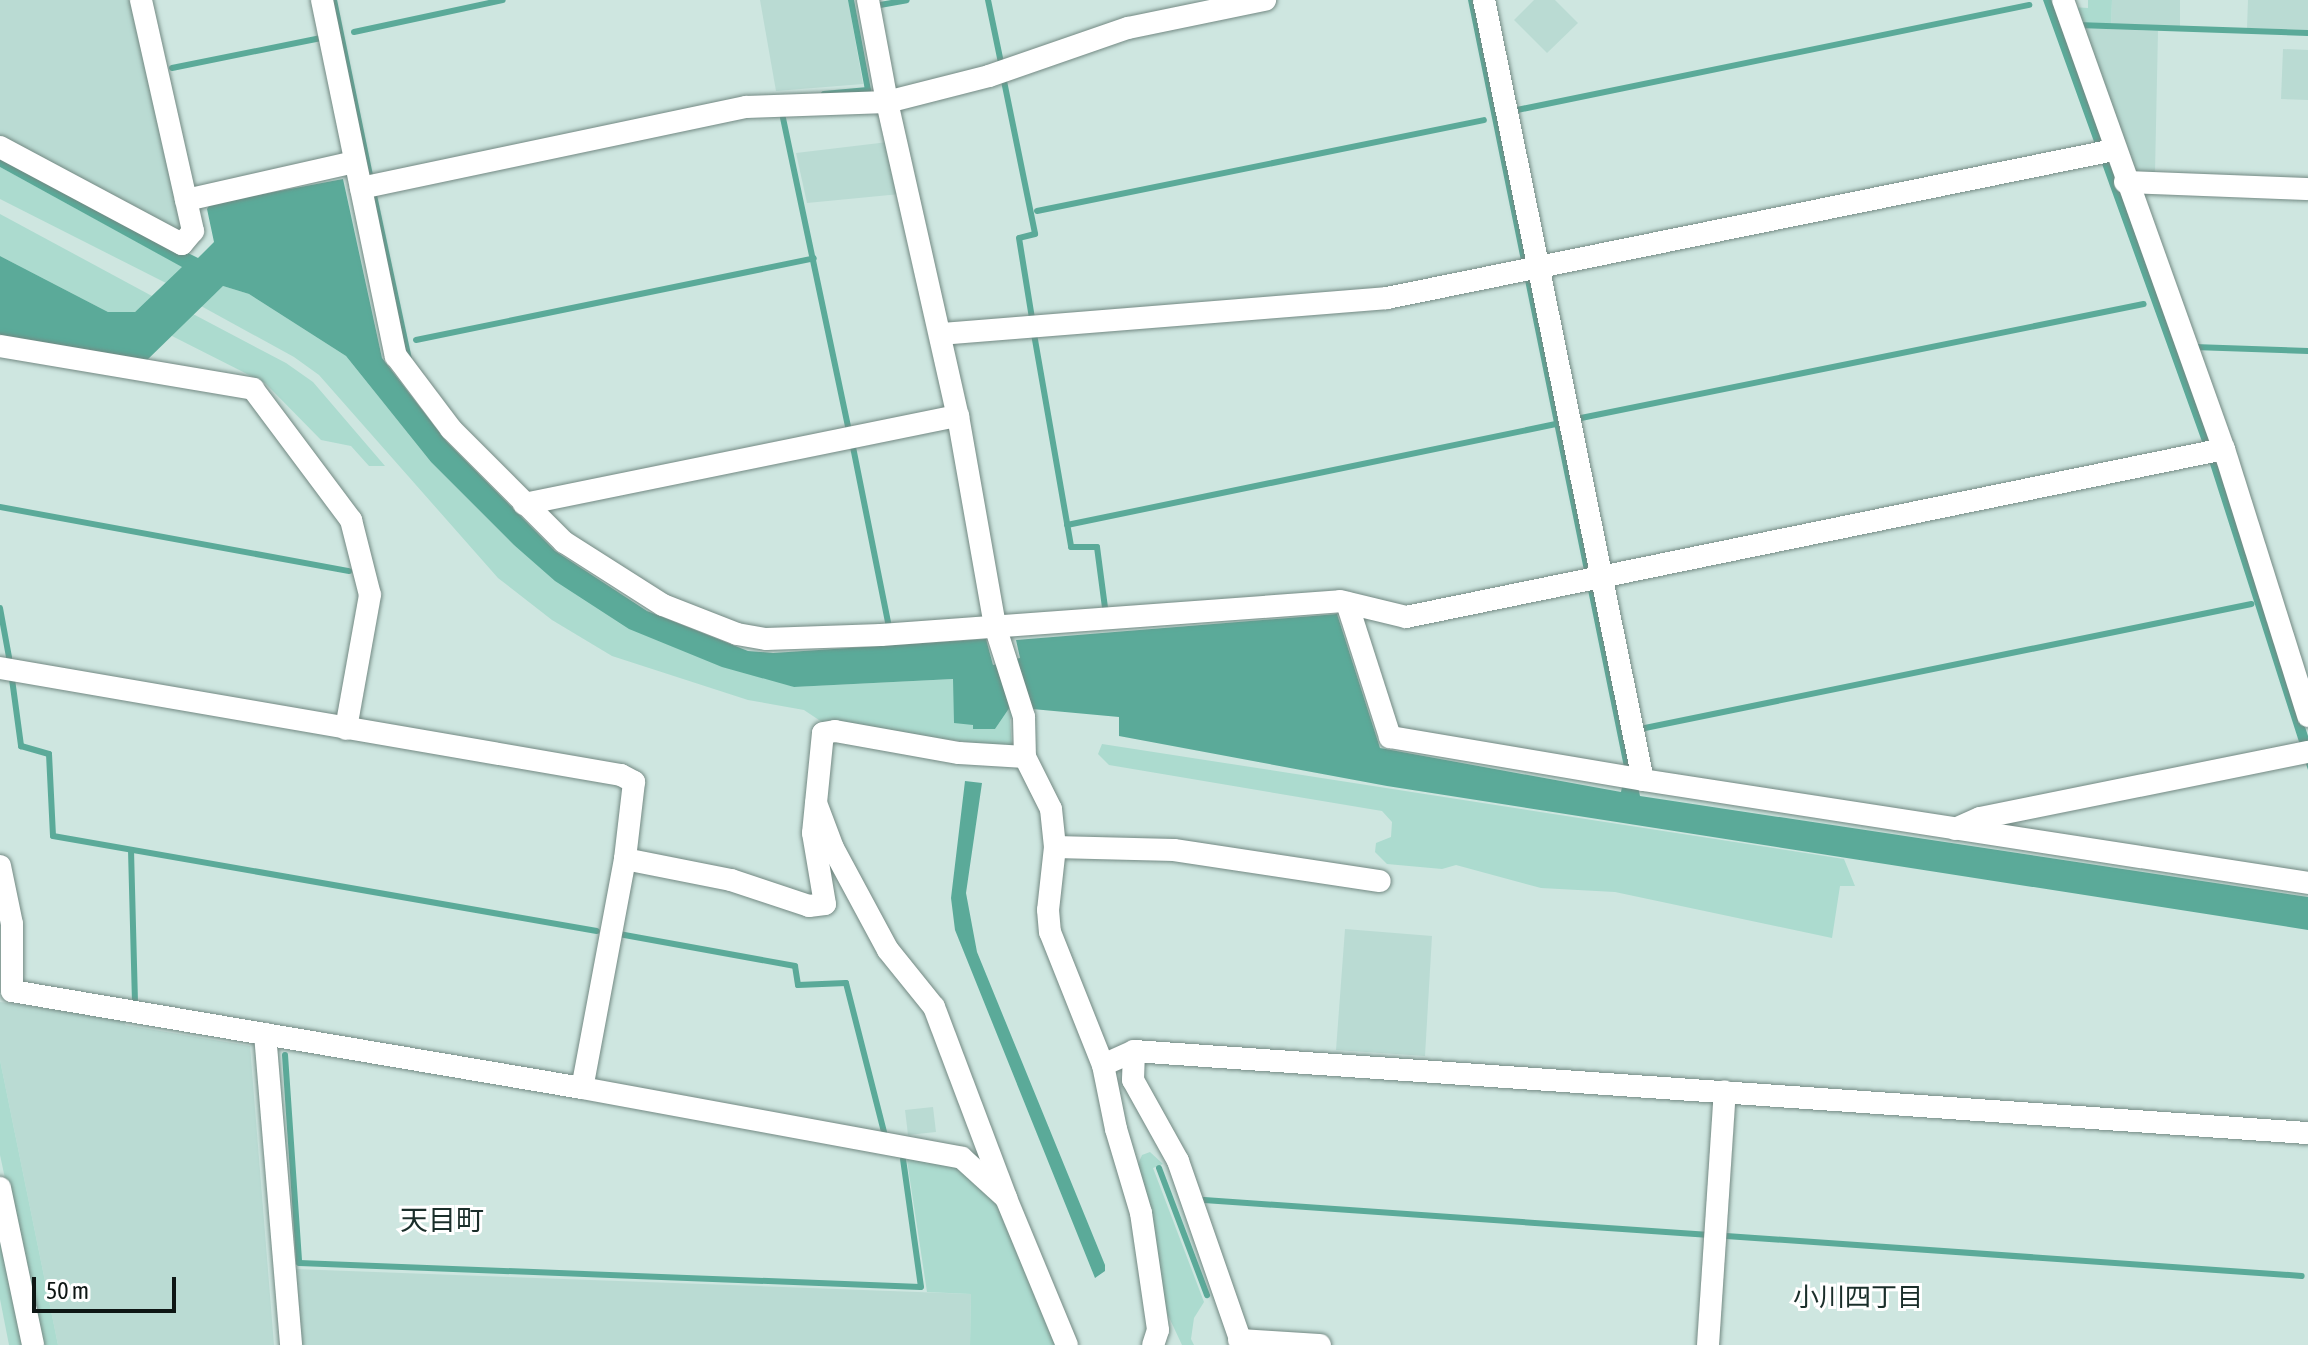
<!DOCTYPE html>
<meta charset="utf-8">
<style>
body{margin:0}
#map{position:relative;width:2308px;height:1345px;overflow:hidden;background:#cee6e0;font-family:"Asap Condensed","Noto Sans JP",sans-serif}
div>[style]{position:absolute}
.built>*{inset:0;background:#badbd3}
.green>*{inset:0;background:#acdbcf}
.water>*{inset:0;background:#5baa99}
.stream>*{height:6px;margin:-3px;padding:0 3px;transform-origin:3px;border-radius:3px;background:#5baa99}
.roads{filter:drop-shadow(0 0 2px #738983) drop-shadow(0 0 2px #738983)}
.street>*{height:22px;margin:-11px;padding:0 11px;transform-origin:11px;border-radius:11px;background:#fff}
span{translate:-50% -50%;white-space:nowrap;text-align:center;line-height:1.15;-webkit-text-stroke:6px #fff;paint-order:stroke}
.neighbourhood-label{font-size:26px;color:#1a2e2a}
.quarter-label{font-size:28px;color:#1a2e2a}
.scale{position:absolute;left:32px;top:1277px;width:144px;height:36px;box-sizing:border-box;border:4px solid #0e1614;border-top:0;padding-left:10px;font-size:24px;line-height:28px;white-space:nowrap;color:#0e1614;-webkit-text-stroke:6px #fff;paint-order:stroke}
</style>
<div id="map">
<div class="built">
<i style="clip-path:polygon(0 0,134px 0,182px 231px,179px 234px,0 139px)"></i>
<i style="clip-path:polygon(760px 0,848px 0,863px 84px,776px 91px)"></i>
<i style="clip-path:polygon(1534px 0,1555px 0,1578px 23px,1547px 53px,1514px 20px)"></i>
<i style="clip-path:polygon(2112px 0,2180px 0,2180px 26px,2111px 24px)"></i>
<i style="clip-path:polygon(2248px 0,2308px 0,2308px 30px,2247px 28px)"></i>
<i style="clip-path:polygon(2078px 28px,2158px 31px,2155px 173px,2136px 172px)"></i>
<i style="clip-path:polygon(2283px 49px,2308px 50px,2308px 100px,2281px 99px)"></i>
<i style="clip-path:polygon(888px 142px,900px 194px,807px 203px,796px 153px)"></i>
<i style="clip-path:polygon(1345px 929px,1432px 936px,1425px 1056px,1336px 1050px)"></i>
<i style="clip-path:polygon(0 1002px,124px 1020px,125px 1025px,250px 1046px,274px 1345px,58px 1345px,0 1060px)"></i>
<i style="clip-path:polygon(933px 1107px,936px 1132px,908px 1135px,905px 1110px)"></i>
<i style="clip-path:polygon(294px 1269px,971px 1294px,970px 1345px,300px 1345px)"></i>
</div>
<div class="green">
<i style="clip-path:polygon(2088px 0,2112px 0,2111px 24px,2077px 23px,2072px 7px,2088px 8px)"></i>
<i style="clip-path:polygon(0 167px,183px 267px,166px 283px,0 199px)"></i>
<i style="clip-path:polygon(0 214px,152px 296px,135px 312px,108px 312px,0 256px)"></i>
<i style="clip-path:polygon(223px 286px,249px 294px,346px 356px,431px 462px,514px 545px,794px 687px,954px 679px,973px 726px,995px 729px,1010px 707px,1014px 713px,1010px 720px,1012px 748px,822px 722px,804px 710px,748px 700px,612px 656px,552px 620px,498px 578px,319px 375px,294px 357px,201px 306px)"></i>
<i style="clip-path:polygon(193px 314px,286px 363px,313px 382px,385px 466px,369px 466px,351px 446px,321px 440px,265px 383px,170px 335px)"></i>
<i style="clip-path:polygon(1102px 744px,1844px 859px,1855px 886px,1840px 886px,1832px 938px,1615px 892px,1541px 888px,1456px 865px,1442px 869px,1387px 864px,1375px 852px,1376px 843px,1391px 837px,1392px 822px,1382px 811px,1109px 765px,1098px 754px)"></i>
<i style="clip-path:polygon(0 1060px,58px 1345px,41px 1345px,0 1155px)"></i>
<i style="clip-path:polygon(1150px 1152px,1163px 1164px,1153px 1168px,1204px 1302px,1194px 1318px,1191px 1339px,1194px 1345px,1182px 1345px,1167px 1313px,1137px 1167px,1142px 1155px)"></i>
<i style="clip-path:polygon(906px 1154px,955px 1162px,997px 1200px,1059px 1345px,970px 1345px,971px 1294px,927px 1292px)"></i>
<i style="clip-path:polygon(0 1237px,23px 1345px,9px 1345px,0 1299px)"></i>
</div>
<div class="water">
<i style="clip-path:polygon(1468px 0,1475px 0,1640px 796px,2308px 897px,2308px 930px,1387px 786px,1119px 736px,1119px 717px,1010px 707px,995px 729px,973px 729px,973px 725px,954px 723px,953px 679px,794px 687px,722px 667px,629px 629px,555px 581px,514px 545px,431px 462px,346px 356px,249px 294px,223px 286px,145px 362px,0 336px,0 256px,108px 312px,135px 312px,182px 267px,0 167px,0 155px,184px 255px,188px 253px,198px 258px,214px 242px,207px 209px,210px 204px,343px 179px,382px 358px,446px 441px,555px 551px,647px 611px,748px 651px,773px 653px,986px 639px,993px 665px,1020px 658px,1016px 640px,1337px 614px,1380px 748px,1621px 792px,1625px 772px)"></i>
<i style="clip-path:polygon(2043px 0,2054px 0,2217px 458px,2308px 736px,2308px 770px,2209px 461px)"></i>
<i style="clip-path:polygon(377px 195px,412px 359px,408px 360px,371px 196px)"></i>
<i style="clip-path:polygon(965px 781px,982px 783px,966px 893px,977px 952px,1105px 1265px,1105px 1271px,1095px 1278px,955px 930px,951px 898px)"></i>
</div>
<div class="stream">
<i style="left:334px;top:0;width:180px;rotate:78.4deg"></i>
<i style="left:988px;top:0;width:64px;rotate:78.3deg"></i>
<i style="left:880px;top:5px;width:27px;rotate:-10deg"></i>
<i style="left:2077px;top:25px;width:231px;rotate:2deg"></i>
<i style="left:354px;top:32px;width:152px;rotate:-12.1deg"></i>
<i style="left:172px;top:68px;width:152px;rotate:-11.4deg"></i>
<i style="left:1004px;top:81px;width:156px;rotate:78.5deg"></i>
<i style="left:1035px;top:234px;width:16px;rotate:166deg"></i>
<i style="left:1019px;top:238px;width:81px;rotate:80.8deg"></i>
<i style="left:824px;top:94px;width:44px;rotate:-5.2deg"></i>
<i style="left:868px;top:90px;width:92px;rotate:-100.7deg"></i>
<i style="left:1517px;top:110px;width:523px;rotate:-11.59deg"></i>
<i style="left:783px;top:118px;width:319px;rotate:78.1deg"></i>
<i style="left:1037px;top:211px;width:456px;rotate:-11.5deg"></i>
<i style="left:1034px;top:334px;width:216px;rotate:80.1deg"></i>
<i style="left:1071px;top:547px;width:26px"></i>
<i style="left:1097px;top:547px;width:62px;rotate:82.5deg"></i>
<i style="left:416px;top:340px;width:406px;rotate:-11.6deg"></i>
<i style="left:2194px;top:347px;width:114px;rotate:2deg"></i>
<i style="left:1581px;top:418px;width:574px;rotate:-11.45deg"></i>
<i style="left:853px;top:447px;width:184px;rotate:78.7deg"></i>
<i style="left:0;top:507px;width:355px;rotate:10.4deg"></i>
<i style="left:1067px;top:525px;width:504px;rotate:-11.67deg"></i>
<i style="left:0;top:608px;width:50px;rotate:79.6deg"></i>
<i style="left:12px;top:679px;width:68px;rotate:82.3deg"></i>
<i style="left:21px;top:746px;width:29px;rotate:16deg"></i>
<i style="left:49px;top:754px;width:82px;rotate:87.2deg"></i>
<i style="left:53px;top:836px;width:552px;rotate:9.91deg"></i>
<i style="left:1645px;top:728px;width:619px;rotate:-11.56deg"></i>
<i style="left:131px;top:850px;width:151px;rotate:88.5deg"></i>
<i style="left:619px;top:934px;width:179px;rotate:10.3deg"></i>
<i style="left:795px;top:966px;width:19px;rotate:81deg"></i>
<i style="left:798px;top:985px;width:48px;rotate:-2.4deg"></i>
<i style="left:846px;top:983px;width:158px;rotate:75.7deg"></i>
<i style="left:285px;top:1055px;width:208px;rotate:86.1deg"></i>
<i style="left:299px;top:1263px;width:622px;rotate:2.21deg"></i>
<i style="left:921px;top:1287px;width:129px;rotate:-98deg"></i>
<i style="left:1159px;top:1168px;width:136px;rotate:69.3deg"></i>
<i style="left:1204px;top:1200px;width:507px;rotate:3.96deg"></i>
<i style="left:1726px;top:1236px;width:577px;rotate:3.97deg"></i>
</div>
<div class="roads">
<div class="street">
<i style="left:322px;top:0;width:364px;rotate:78.3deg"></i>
<i style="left:396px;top:356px;width:91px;rotate:53deg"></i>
<i style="left:451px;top:429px;width:160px;rotate:45deg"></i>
<i style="left:564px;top:542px;width:117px;rotate:32.5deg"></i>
<i style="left:663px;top:605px;width:79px;rotate:21.4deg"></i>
<i style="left:737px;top:634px;width:29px;rotate:10deg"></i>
<i style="left:766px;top:639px;width:115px;rotate:-2deg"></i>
<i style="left:881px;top:635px;width:460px;rotate:-4.2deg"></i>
<i style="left:1340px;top:601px;width:68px;rotate:13.6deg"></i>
<i style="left:1406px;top:617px;width:835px;rotate:-11.61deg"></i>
<i style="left:868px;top:0;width:104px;rotate:79.4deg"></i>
<i style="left:887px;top:102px;width:322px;rotate:77.3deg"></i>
<i style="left:958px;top:416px;width:213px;rotate:80deg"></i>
<i style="left:995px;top:626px;width:96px;rotate:72.3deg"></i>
<i style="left:1024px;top:717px;width:40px;rotate:88.6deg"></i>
<i style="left:1025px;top:757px;width:58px;rotate:63.4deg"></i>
<i style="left:1051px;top:809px;width:38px;rotate:84deg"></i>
<i style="left:1055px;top:847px;width:63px;rotate:96.3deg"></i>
<i style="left:1048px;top:910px;width:22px;rotate:85deg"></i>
<i style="left:1050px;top:932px;width:143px;rotate:68.3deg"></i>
<i style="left:1103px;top:1065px;width:65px;rotate:78.5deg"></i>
<i style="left:1116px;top:1129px;width:88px;rotate:73.4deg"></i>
<i style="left:1141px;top:1213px;width:118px;rotate:81.7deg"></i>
<i style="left:1158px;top:1330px;width:16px;rotate:108deg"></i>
<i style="left:1484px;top:0;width:796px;rotate:78.48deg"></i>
<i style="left:2063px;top:0;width:477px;rotate:70.3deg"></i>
<i style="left:2224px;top:449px;width:280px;rotate:72.5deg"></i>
<i style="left:0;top:147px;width:206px;rotate:28.1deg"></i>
<i style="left:182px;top:244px;width:17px;rotate:-50deg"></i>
<i style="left:193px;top:231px;width:237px;rotate:-102.7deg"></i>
<i style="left:2125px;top:182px;width:183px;rotate:2.2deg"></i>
<i style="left:361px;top:188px;width:393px;rotate:-11.9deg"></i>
<i style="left:746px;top:107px;width:141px;rotate:-2deg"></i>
<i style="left:887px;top:102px;width:105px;rotate:-14.3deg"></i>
<i style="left:989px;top:76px;width:147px;rotate:-19.1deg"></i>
<i style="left:1128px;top:28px;width:140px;rotate:-11.6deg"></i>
<i style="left:186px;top:200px;width:173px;rotate:-12.7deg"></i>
<i style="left:941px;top:334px;width:447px;rotate:-4.6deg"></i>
<i style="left:1387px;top:298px;width:742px;rotate:-11.51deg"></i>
<i style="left:0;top:346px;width:257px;rotate:9.6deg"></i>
<i style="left:253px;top:389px;width:164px;rotate:53.2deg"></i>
<i style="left:351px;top:520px;width:77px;rotate:75.8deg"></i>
<i style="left:370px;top:595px;width:136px;rotate:100.2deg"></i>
<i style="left:524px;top:504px;width:443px;rotate:-11.5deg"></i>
<i style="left:1347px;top:603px;width:141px;rotate:72.2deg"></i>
<i style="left:1390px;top:737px;width:257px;rotate:9.6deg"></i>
<i style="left:1643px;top:780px;width:673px;rotate:8.8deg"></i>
<i style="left:0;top:668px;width:630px;rotate:9.78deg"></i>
<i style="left:621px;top:775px;width:15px;rotate:28deg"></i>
<i style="left:634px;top:782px;width:78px;rotate:96.7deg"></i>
<i style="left:625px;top:859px;width:233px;rotate:100.6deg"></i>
<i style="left:816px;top:803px;width:48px;rotate:69.3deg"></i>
<i style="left:833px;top:848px;width:116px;rotate:61.7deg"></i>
<i style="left:888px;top:950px;width:73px;rotate:51.1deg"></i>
<i style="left:934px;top:1007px;width:204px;rotate:69.3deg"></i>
<i style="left:1006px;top:1198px;width:159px;rotate:67.5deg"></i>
<i style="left:1955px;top:829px;width:27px;rotate:-24deg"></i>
<i style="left:1980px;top:818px;width:335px;rotate:-11.4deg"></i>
<i style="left:1055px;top:847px;width:119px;rotate:1.4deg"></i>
<i style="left:1174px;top:850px;width:208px;rotate:8.6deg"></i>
<i style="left:625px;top:859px;width:108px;rotate:11.2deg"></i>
<i style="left:731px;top:880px;width:82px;rotate:18.4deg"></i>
<i style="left:809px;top:906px;width:16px;rotate:-7deg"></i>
<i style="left:825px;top:904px;width:72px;rotate:-99.6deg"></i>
<i style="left:813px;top:833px;width:100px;rotate:-84.3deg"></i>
<i style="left:823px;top:733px;width:12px;rotate:-9deg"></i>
<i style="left:835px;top:731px;width:126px;rotate:10.1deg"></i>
<i style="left:959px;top:753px;width:66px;rotate:3.5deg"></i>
<i style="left:0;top:866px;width:59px;rotate:78.3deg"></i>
<i style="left:12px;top:924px;width:67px;rotate:90deg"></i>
<i style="left:12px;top:991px;width:578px;rotate:9.66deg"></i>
<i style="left:582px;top:1088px;width:386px;rotate:10.4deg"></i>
<i style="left:962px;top:1158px;width:59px;rotate:42.3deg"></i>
<i style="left:265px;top:1034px;width:312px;rotate:85.2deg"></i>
<i style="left:1134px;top:1051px;width:29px;rotate:92deg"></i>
<i style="left:1133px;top:1080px;width:93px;rotate:60.9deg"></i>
<i style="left:1178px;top:1161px;width:195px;rotate:70.8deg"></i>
<i style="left:1103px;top:1065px;width:34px;rotate:-24deg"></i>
<i style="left:1134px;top:1051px;width:1177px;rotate:4deg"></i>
<i style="left:0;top:1188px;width:160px;rotate:78.1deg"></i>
<i style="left:1239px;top:1340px;width:81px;rotate:3.5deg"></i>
<i style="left:1708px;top:1345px;width:254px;rotate:-86.2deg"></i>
</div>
</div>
<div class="neighbourhood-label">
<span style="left:1858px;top:1298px">小川四丁目</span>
</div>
<div class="quarter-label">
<span style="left:442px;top:1220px">天目町</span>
</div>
<div class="scale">50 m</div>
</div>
